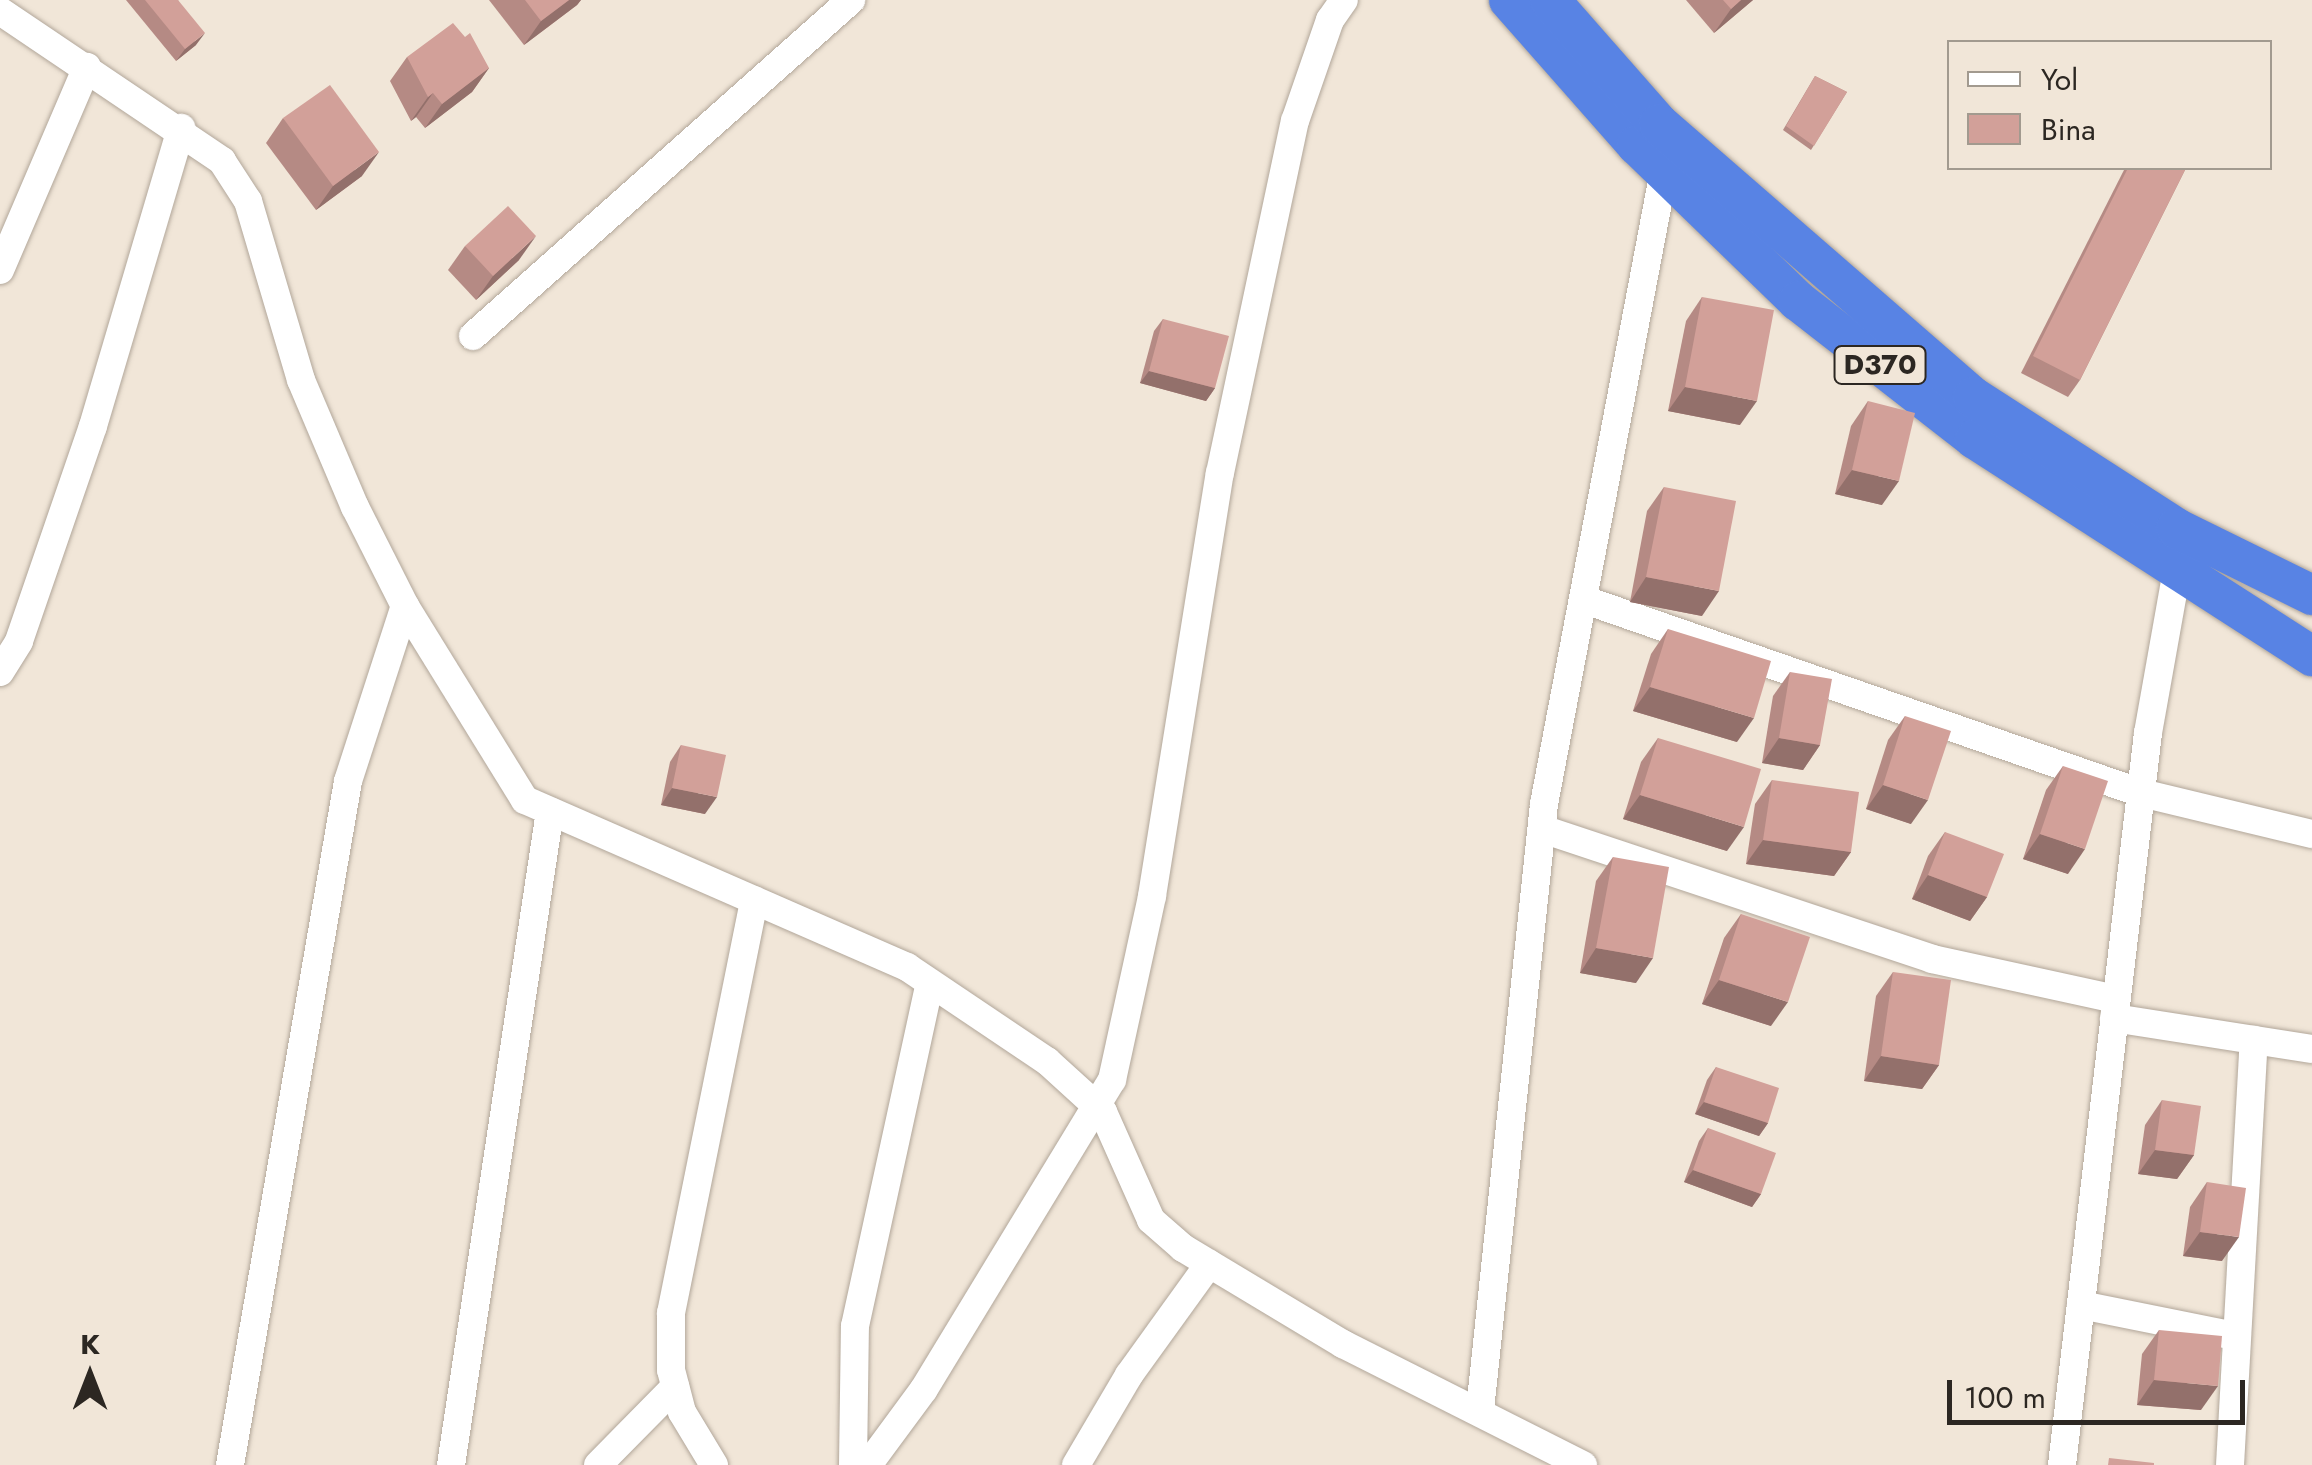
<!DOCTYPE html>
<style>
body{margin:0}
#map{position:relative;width:2312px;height:1465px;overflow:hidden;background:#f1e6d8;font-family:Jost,sans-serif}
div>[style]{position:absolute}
.roads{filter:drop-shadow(0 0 2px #b2a79a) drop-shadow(0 0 2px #b2a79a)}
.minor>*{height:28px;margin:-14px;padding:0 14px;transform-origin:14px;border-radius:14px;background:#fff}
.highway>*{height:40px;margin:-20px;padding:0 20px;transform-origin:20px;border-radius:20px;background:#5883e4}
.wall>*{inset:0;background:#b58a84}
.shaded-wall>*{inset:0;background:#93706b}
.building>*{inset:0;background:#d2a099}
span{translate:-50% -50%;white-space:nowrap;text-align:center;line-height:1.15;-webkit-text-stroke:8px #f1e6d8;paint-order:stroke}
.shield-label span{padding:2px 8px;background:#f1e6d8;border:2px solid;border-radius:8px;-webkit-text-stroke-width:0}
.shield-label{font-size:28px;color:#2c2722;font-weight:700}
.legend{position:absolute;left:1947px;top:40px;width:325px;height:130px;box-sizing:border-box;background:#f1e6d8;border:2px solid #a29a8f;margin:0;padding:12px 18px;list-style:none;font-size:30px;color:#2c2722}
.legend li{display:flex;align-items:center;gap:20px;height:50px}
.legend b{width:50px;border:2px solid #a29a8f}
.north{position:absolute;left:40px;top:1325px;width:100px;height:100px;-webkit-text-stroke:8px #f1e6d8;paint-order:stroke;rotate:0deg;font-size:28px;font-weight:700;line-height:40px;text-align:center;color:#2c2722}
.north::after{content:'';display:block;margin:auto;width:35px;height:45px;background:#2c2722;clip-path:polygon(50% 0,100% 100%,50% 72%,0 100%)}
.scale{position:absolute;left:1947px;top:1380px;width:298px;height:45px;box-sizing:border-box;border:5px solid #2c2722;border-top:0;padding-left:12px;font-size:30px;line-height:35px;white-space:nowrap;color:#2c2722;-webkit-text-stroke:8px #f1e6d8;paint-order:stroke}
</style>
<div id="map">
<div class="roads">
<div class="minor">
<i style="left:0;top:11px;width:268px;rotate:34deg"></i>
<i style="left:222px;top:161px;width:48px;rotate:57deg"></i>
<i style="left:248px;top:201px;width:187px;rotate:73.5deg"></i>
<i style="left:301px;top:380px;width:138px;rotate:67deg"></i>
<i style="left:355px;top:507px;width:111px;rotate:63.2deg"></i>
<i style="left:405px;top:606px;width:228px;rotate:58.3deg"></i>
<i style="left:525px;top:800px;width:417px;rotate:23.6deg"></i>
<i style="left:907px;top:967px;width:169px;rotate:33.9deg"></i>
<i style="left:1047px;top:1061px;width:76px;rotate:42.3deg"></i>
<i style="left:1103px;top:1112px;width:118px;rotate:66deg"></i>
<i style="left:1151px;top:1220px;width:43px;rotate:41.2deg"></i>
<i style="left:1183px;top:1248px;width:187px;rotate:31deg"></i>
<i style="left:1343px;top:1344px;width:269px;rotate:26.8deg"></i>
<i style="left:0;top:270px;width:221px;rotate:-66.8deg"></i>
<i style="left:473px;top:336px;width:506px;rotate:-41.63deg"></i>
<i style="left:1585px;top:600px;width:589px;rotate:19.14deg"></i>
<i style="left:2141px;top:793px;width:176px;rotate:13.5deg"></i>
<i style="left:0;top:672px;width:36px;rotate:-58deg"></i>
<i style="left:19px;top:641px;width:227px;rotate:-71deg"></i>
<i style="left:93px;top:426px;width:311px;rotate:-73.5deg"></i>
<i style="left:1542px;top:829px;width:411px;rotate:18.4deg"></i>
<i style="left:1932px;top:959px;width:188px;rotate:12.3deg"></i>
<i style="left:2114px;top:1018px;width:200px;rotate:8.9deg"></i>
<i style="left:2081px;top:1305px;width:157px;rotate:11.4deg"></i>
<i style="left:1480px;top:1410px;width:609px;rotate:-83.97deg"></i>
<i style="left:1544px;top:804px;width:644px;rotate:-79.27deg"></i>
<i style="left:230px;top:1465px;width:694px;rotate:-80.21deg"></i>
<i style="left:348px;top:781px;width:184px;rotate:-72deg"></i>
<i style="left:451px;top:1465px;width:661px;rotate:-81.39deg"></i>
<i style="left:598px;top:1465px;width:110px;rotate:-45.4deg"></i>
<i style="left:714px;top:1465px;width:62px;rotate:-121.1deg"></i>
<i style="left:682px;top:1412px;width:43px;rotate:-104.7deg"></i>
<i style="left:671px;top:1370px;width:57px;rotate:-90deg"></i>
<i style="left:671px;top:1313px;width:421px;rotate:-78.6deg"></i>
<i style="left:853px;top:1465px;width:139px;rotate:-89.2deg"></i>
<i style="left:855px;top:1326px;width:351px;rotate:-77.7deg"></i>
<i style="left:868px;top:1465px;width:94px;rotate:-53.6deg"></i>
<i style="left:924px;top:1389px;width:362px;rotate:-58.7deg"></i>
<i style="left:1112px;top:1080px;width:188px;rotate:-77.7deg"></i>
<i style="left:1152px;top:896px;width:428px;rotate:-80.9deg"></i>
<i style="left:1220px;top:473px;width:360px;rotate:-78deg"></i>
<i style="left:1295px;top:121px;width:107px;rotate:-70.9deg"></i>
<i style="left:1330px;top:20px;width:24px;rotate:-55deg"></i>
<i style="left:1076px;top:1465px;width:104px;rotate:-59.5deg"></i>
<i style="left:1129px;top:1375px;width:137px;rotate:-54.2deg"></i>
<i style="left:2062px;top:1465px;width:737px;rotate:-83.3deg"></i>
<i style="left:2148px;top:733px;width:165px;rotate:-79.9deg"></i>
<i style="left:2230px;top:1465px;width:426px;rotate:-86.8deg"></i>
</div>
<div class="highway">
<i style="left:1509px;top:0;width:193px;rotate:48.6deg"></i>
<i style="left:1637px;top:145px;width:224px;rotate:44.1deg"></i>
<i style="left:1798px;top:301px;width:224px;rotate:37.9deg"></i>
<i style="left:1975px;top:439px;width:401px;rotate:32.8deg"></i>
<i style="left:1550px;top:0;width:165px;rotate:48.7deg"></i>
<i style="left:1659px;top:124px;width:416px;rotate:41deg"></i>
<i style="left:1973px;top:397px;width:242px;rotate:32.8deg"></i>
<i style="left:2176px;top:528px;width:152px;rotate:26.2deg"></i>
</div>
</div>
<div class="wall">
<i style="clip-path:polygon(126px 0,178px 0,196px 45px,176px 61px)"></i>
<i style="clip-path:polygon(489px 0,581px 0,577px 5px,524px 45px)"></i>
<i style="clip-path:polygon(1686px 0,1753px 0,1714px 33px)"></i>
<i style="clip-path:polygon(407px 57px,489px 68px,472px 92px,425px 128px,416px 117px,411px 121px,390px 81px)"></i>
<i style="clip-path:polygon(1815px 76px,1847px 92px,1811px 150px,1783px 130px)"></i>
<i style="clip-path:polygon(283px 118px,362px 176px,316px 210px,266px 143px)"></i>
<i style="clip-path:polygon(2125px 168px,2186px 168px,2080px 380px,2068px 397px,2021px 373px)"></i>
<i style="clip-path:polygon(465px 246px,519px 260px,476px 300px,448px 270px)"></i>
<i style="clip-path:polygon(1702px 297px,1740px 425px,1668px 411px,1686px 321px)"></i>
<i style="clip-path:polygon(1163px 319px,1215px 388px,1206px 401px,1140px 383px,1154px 331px)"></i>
<i style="clip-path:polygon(1868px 401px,1882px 505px,1835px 494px,1851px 426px)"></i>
<i style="clip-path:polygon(1664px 487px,1702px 616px,1630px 602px,1647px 511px)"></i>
<i style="clip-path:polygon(1668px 629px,1737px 742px,1633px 711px,1651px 654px)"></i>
<i style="clip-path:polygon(1790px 672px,1820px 745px,1803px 770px,1762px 763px,1773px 696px)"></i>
<i style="clip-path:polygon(1905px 716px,1911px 824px,1866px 809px,1888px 740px)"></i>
<i style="clip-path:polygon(1658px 738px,1727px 851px,1623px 819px,1641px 762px)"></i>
<i style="clip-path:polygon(681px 745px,705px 814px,661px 805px,670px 762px)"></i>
<i style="clip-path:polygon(2063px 766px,2068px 874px,2023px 859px,2046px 790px)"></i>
<i style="clip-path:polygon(1772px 780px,1851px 852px,1834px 876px,1746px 864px,1755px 804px)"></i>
<i style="clip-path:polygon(1945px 832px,1987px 897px,1970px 921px,1912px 899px,1928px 856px)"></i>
<i style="clip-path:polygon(1613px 857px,1636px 983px,1580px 973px,1596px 881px)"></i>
<i style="clip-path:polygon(1741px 914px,1771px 1026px,1702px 1004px,1724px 938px)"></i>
<i style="clip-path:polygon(1893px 972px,1939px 1065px,1922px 1089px,1864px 1081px,1876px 996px)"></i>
<i style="clip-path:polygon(1716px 1067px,1768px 1123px,1759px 1136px,1695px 1114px,1707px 1080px)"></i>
<i style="clip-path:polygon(2162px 1100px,2194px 1155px,2177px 1179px,2138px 1174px,2145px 1125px)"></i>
<i style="clip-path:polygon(1708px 1128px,1761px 1194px,1752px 1207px,1684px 1182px,1699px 1141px)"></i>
<i style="clip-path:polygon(2207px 1182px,2222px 1261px,2183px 1256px,2190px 1207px)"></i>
<i style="clip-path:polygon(2159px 1330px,2201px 1410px,2137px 1405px,2142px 1354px)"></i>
</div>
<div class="shaded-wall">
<i style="clip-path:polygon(569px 0,581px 0,577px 5px,524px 45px,541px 21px)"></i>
<i style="clip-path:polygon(1741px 0,1753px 0,1714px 33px,1731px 9px)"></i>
<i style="clip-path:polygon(205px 33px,196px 45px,176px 61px,185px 49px)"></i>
<i style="clip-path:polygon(489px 68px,472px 92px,425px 128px,442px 104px)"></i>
<i style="clip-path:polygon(433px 93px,416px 117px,411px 121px,428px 97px)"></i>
<i style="clip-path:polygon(379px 152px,362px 176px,316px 210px,333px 186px)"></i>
<i style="clip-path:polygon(536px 236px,519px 260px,476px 300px,493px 276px)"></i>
<i style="clip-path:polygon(1149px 371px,1215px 388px,1206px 401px,1140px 383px)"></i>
<i style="clip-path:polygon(1685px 387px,1757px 401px,1740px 425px,1668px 411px)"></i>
<i style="clip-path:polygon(1852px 470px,1899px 481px,1882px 505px,1835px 494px)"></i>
<i style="clip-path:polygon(1646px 577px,1719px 591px,1702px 616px,1630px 602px)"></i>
<i style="clip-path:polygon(1650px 687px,1754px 718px,1737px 742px,1633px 711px)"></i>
<i style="clip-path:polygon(1779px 738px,1820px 745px,1803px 770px,1762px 763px)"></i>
<i style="clip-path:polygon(1883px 785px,1928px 800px,1911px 824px,1866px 809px)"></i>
<i style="clip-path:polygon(672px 788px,717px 797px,705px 814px,661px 805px)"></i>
<i style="clip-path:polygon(1640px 795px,1744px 827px,1727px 851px,1623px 819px)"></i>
<i style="clip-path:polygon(2040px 834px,2085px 849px,2068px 874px,2023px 859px)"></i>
<i style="clip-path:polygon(1763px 840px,1851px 852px,1834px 876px,1746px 864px)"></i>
<i style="clip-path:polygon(1928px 875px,1987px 897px,1970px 921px,1912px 899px)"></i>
<i style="clip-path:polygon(1596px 948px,1653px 958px,1636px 983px,1580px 973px)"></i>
<i style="clip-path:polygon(1719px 980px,1788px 1002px,1771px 1026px,1702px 1004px)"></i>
<i style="clip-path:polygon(1881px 1056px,1939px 1065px,1922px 1089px,1864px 1081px)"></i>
<i style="clip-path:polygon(1704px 1102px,1768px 1123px,1759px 1136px,1695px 1114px)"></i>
<i style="clip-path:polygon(2155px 1150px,2194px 1155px,2177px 1179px,2138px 1174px)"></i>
<i style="clip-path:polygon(1693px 1170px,1761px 1194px,1752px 1207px,1684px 1182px)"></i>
<i style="clip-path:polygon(2200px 1232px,2239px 1237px,2222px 1261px,2183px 1256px)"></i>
<i style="clip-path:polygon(2154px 1380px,2218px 1386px,2201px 1410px,2137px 1405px)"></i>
</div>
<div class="building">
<i style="clip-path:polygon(145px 0,178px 0,205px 33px,185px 49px)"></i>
<i style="clip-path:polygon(525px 0,569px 0,541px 21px)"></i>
<i style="clip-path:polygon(1723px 0,1741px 0,1731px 9px)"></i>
<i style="clip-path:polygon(453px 23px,465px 37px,470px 33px,489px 68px,442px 104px,433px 93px,428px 97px,407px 57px)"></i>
<i style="clip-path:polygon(1815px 76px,1847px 92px,1814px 146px,1786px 126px)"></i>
<i style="clip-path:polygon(330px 85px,379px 152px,333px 186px,283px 118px)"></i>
<i style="clip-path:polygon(2128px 168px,2186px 168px,2080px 380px,2033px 356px)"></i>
<i style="clip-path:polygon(508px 206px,536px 236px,493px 276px,465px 246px)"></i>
<i style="clip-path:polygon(1702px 297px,1774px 310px,1757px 401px,1685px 387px)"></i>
<i style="clip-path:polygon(1163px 319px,1229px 336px,1215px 388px,1149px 371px)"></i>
<i style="clip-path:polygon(1868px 401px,1915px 413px,1899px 481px,1852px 470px)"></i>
<i style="clip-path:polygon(1664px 487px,1736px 501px,1719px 591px,1646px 577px)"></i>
<i style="clip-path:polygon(1668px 629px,1771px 661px,1754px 718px,1650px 687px)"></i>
<i style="clip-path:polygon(1790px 672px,1832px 679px,1820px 745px,1779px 738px)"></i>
<i style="clip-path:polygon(1905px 716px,1951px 731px,1928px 800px,1883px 785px)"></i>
<i style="clip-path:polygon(1658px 738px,1761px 769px,1744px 827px,1640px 795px)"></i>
<i style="clip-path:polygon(681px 745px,726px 755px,717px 797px,672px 788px)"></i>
<i style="clip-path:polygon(2063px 766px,2108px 781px,2085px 849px,2040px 834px)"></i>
<i style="clip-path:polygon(1772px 780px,1859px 792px,1851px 852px,1763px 840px)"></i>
<i style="clip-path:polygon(1945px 832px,2004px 854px,1987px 897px,1928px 875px)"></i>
<i style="clip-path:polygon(1613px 857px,1669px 867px,1653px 958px,1596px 948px)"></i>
<i style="clip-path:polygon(1741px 914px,1810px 937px,1788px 1002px,1719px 980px)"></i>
<i style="clip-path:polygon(1893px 972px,1951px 980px,1939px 1065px,1881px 1056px)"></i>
<i style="clip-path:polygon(1716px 1067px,1779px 1088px,1768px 1123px,1704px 1102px)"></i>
<i style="clip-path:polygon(2162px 1100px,2201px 1106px,2194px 1155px,2155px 1150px)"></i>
<i style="clip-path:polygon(1708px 1128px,1776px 1153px,1761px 1194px,1693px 1170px)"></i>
<i style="clip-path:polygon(2207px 1182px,2246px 1188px,2239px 1237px,2200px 1232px)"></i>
<i style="clip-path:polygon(2159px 1330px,2222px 1336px,2218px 1386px,2154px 1380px)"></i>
<i style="clip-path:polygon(2109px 1458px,2154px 1463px,2154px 1465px,2108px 1465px)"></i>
</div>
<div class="shield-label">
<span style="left:1880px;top:365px">D370</span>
</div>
<ul class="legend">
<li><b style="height:12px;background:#fff"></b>Yol</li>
<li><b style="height:28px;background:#d2a099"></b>Bina</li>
</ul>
<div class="north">K</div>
<div class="scale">100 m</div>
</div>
